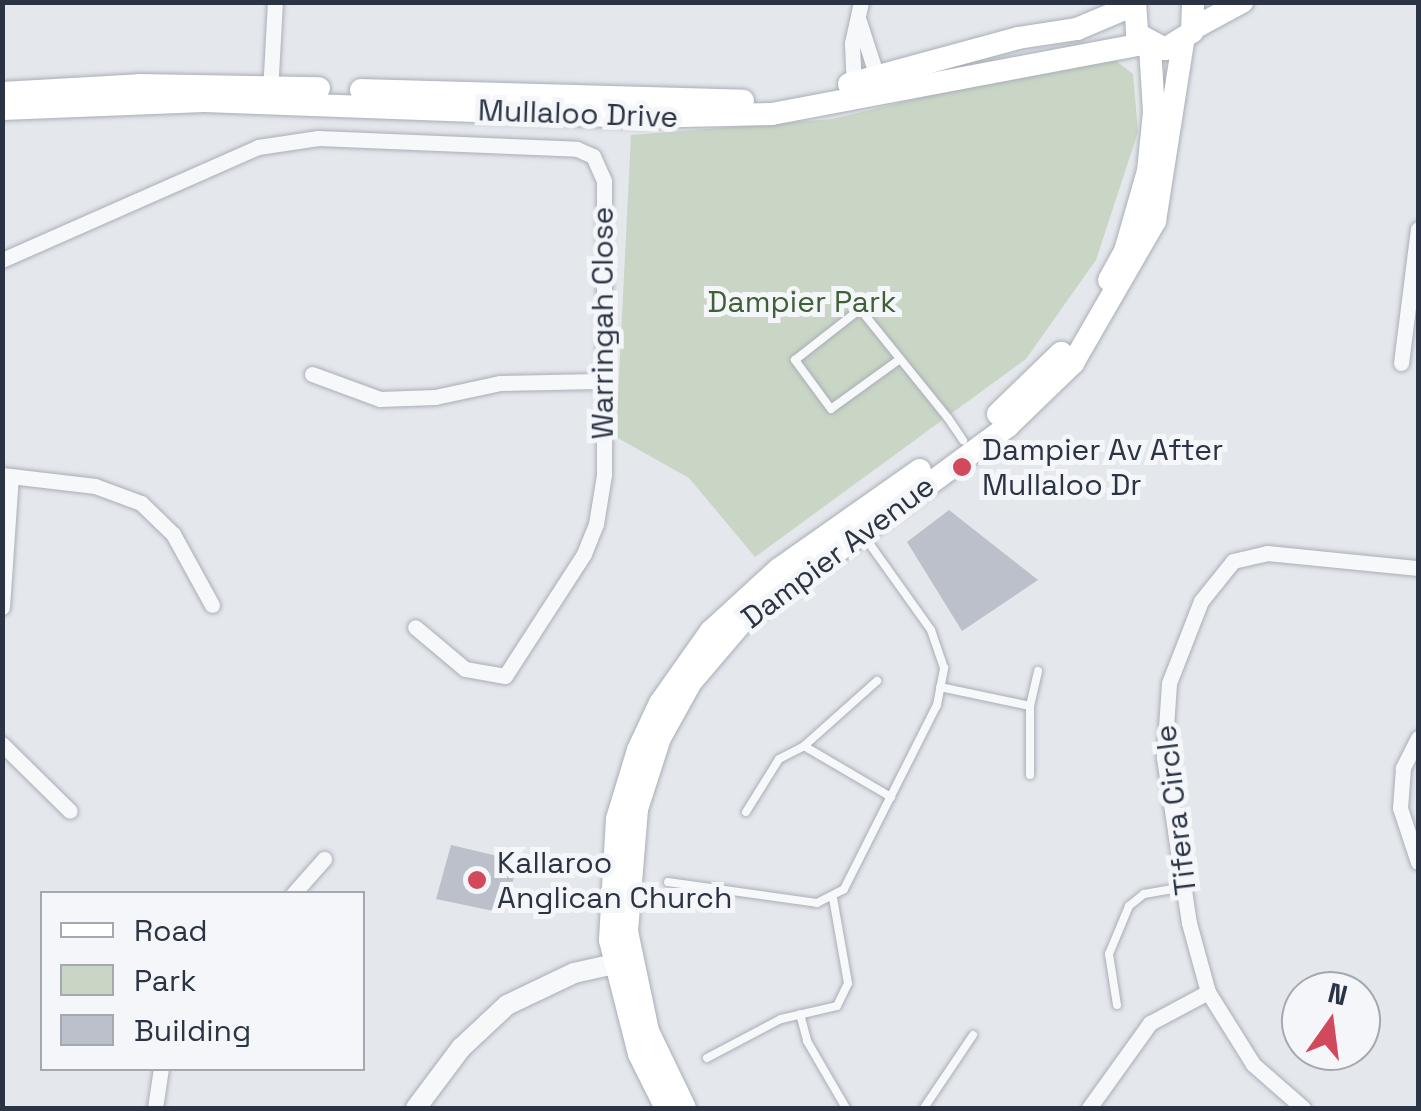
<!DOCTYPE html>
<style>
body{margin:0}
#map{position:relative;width:1421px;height:1111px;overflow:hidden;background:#e4e7ec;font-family:"Space Grotesk",sans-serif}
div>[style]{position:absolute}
.green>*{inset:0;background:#c9d6c5}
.building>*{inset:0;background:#bbc0ca}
.roads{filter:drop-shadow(0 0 2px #a9aeb7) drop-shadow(0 0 2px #a9aeb7)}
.service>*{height:8px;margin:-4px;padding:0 4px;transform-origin:4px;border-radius:4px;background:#f7f8fa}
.minor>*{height:15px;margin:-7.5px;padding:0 7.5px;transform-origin:7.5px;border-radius:7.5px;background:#f7f8fa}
.tertiary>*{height:20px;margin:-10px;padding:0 10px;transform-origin:10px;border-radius:10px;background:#f7f8fa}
.secondary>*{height:22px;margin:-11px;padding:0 11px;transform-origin:11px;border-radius:11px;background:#fff}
.dots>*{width:28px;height:28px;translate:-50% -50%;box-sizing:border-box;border:5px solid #f4f6f9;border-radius:50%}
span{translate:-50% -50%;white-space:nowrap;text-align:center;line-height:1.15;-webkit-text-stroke:10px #f4f6f9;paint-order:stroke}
.street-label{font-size:30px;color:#2b3445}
.park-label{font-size:30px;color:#3f6138}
.poi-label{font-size:30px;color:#2b3445}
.left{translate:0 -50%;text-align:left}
.frame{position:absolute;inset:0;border:5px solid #2b3445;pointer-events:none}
.legend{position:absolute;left:40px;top:891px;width:325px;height:180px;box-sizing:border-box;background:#f4f6f9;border:2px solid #a4a8b1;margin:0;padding:12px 18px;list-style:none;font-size:30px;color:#2b3445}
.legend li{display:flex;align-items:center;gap:20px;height:50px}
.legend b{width:50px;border:2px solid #a4a8b1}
.north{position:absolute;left:1281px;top:971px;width:100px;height:100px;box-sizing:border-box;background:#f4f6f9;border:2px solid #a4a8b1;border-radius:50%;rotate:14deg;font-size:28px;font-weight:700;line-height:40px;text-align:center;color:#2b3445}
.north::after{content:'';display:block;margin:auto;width:35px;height:45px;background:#d1495b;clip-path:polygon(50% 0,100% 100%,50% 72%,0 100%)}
</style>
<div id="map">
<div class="green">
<i style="clip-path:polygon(1106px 53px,1133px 74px,1138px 132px,1096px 260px,1026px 359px,755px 557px,689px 478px,616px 437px,631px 135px,832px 119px)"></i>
</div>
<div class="building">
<i style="clip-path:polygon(949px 510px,1038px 580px,962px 631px,907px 542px)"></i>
<i style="clip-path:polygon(451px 845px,519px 861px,503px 913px,436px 899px)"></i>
</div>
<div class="roads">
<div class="service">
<i style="left:900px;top:359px;width:85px;rotate:144.1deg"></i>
<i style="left:831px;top:409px;width:61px;rotate:-126.3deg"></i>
<i style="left:795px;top:360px;width:83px;rotate:-38.1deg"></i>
<i style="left:860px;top:309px;width:140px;rotate:51.1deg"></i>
<i style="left:948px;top:418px;width:27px;rotate:56deg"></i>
<i style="left:940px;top:687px;width:92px;rotate:11.9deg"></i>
<i style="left:804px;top:746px;width:98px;rotate:-41.7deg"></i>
<i style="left:1030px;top:775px;width:69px;rotate:-90deg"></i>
<i style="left:1030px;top:706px;width:36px;rotate:-77deg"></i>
<i style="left:746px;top:812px;width:62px;rotate:-58.1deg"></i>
<i style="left:779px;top:759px;width:28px;rotate:-27deg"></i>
<i style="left:804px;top:746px;width:101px;rotate:30.4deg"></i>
<i style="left:668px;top:882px;width:150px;rotate:8deg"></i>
<i style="left:817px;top:903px;width:30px;rotate:-27deg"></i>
<i style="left:844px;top:889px;width:206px;rotate:-63.2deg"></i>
<i style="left:937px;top:705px;width:38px;rotate:-79deg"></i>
<i style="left:944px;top:668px;width:40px;rotate:-108.9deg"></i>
<i style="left:931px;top:630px;width:115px;rotate:-125.5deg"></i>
<i style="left:1117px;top:1005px;width:52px;rotate:-98.9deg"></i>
<i style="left:1109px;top:954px;width:52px;rotate:-67.4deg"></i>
<i style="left:1129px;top:906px;width:19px;rotate:-39deg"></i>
<i style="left:1144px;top:894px;width:41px;rotate:-9.9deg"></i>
<i style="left:800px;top:1014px;width:28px;rotate:75deg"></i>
<i style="left:807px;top:1041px;width:78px;rotate:59.8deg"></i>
<i style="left:707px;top:1058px;width:84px;rotate:-27.8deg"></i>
<i style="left:781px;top:1019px;width:57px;rotate:-13.1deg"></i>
<i style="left:837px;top:1006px;width:25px;rotate:-64deg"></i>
<i style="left:848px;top:983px;width:86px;rotate:-100deg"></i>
<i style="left:924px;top:1108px;width:88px;rotate:-56.1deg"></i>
</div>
<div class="minor">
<i style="left:859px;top:21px;width:65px;rotate:72.1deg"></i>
<i style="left:854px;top:91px;width:48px;rotate:-92.4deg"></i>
<i style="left:852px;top:43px;width:42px;rotate:-77.6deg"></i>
<i style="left:270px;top:93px;width:91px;rotate:-86.9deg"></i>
<i style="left:2px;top:260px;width:280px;rotate:-23.8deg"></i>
<i style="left:258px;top:147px;width:61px;rotate:-8.5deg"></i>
<i style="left:318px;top:138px;width:259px;rotate:2.4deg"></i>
<i style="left:577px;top:149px;width:17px;rotate:24deg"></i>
<i style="left:593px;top:156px;width:27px;rotate:66deg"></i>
<i style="left:604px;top:181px;width:294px;rotate:90deg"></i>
<i style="left:604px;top:475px;width:50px;rotate:99.3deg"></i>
<i style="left:596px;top:524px;width:32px;rotate:112deg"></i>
<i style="left:584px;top:554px;width:145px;rotate:122.9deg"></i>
<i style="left:505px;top:676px;width:41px;rotate:-170.1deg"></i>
<i style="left:465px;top:669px;width:65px;rotate:-140deg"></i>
<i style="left:1401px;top:363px;width:135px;rotate:-82.8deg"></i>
<i style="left:312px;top:374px;width:72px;rotate:20.2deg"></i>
<i style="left:380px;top:399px;width:55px;rotate:-2.1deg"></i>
<i style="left:435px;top:397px;width:66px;rotate:-12.2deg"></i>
<i style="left:500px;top:383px;width:99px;rotate:-1.2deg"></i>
<i style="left:2px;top:475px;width:94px;rotate:6.7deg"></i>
<i style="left:95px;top:486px;width:49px;rotate:20.3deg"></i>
<i style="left:141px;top:503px;width:45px;rotate:44.1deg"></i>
<i style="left:173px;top:534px;width:81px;rotate:61.2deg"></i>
<i style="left:2px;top:607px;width:131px;rotate:-86.1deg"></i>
<i style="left:1418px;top:738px;width:34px;rotate:117deg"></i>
<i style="left:1403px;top:768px;width:40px;rotate:94.3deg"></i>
<i style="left:1400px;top:808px;width:57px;rotate:71.6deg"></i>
<i style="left:2px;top:744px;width:95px;rotate:44.6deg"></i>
<i style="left:293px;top:894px;width:47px;rotate:-48.5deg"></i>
<i style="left:155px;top:1108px;width:40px;rotate:-81.5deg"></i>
<i style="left:1089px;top:1108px;width:105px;rotate:-54.3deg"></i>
<i style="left:1150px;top:1023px;width:66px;rotate:-28.1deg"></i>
<i style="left:1303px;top:1108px;width:67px;rotate:-138.7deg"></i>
<i style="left:1253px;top:1064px;width:85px;rotate:-122deg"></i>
<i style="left:1208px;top:992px;width:72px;rotate:-105.4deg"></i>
<i style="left:1189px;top:923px;width:168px;rotate:-98.6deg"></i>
<i style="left:1164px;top:757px;width:74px;rotate:-86.1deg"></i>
<i style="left:1169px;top:683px;width:88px;rotate:-68.7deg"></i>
<i style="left:1201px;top:601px;width:51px;rotate:-51.3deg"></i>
<i style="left:1233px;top:561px;width:35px;rotate:-13deg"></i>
<i style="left:1267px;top:553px;width:152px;rotate:5.7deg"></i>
</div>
<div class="tertiary">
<i style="left:416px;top:1108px;width:75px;rotate:-53.1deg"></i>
<i style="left:461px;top:1048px;width:63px;rotate:-43.1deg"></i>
<i style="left:507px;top:1005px;width:74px;rotate:-25.5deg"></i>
<i style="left:574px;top:973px;width:55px;rotate:-12.5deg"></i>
</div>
<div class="secondary">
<i style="left:1135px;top:2px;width:32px;rotate:86deg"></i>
<i style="left:1137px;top:34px;width:32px;rotate:28deg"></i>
<i style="left:1165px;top:49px;width:32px;rotate:-32deg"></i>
<i style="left:1192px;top:32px;width:30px;rotate:-88deg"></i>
<i style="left:1194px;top:28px;width:55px;rotate:-28.4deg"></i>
<i style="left:849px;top:84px;width:175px;rotate:-15.2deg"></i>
<i style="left:1018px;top:38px;width:60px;rotate:-8.7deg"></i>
<i style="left:1077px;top:29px;width:62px;rotate:-22.8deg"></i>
<i style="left:361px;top:90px;width:382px;rotate:1.6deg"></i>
<i style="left:2px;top:93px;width:137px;rotate:-3.3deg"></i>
<i style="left:139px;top:85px;width:180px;rotate:1deg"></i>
<i style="left:2px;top:109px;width:202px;rotate:-2.3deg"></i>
<i style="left:204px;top:101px;width:434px;rotate:2.1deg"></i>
<i style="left:638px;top:117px;width:134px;rotate:-1.3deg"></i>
<i style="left:772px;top:114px;width:381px;rotate:-10.7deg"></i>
<i style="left:1109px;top:280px;width:33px;rotate:-61deg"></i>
<i style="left:1125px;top:251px;width:83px;rotate:-74deg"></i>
<i style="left:1148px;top:171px;width:59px;rotate:-84.2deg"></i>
<i style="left:1154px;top:112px;width:66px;rotate:-93.5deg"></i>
<i style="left:998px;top:414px;width:88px;rotate:-44.1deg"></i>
<i style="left:666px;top:1108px;width:60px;rotate:-116.6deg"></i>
<i style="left:639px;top:1054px;width:118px;rotate:-104.3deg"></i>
<i style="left:610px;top:940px;width:121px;rotate:-86.7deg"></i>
<i style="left:617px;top:819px;width:72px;rotate:-73.1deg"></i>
<i style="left:638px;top:750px;width:52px;rotate:-64.9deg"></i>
<i style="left:660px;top:703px;width:88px;rotate:-54.7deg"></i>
<i style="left:711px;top:631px;width:92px;rotate:-42.4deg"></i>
<i style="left:779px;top:569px;width:172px;rotate:-35.1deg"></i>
<i style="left:685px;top:1108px;width:85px;rotate:-115.7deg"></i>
<i style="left:648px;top:1031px;width:102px;rotate:-101.9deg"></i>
<i style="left:627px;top:931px;width:122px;rotate:-85.3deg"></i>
<i style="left:637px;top:809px;width:75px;rotate:-72.1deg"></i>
<i style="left:660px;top:738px;width:64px;rotate:-61deg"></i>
<i style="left:691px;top:682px;width:82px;rotate:-49.5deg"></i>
<i style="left:744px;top:620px;width:328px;rotate:-36.3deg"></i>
<i style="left:1008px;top:426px;width:91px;rotate:-44.1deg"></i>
<i style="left:1073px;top:363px;width:164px;rotate:-60deg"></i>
<i style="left:1155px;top:221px;width:180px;rotate:-81.1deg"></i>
</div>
</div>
<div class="dots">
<i style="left:962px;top:467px;background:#d1495b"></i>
<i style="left:477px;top:880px;background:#d1495b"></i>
</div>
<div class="street-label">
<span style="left:578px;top:114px;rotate:2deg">Mullaloo Drive</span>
<span style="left:603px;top:323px;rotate:-90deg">Warringah Close</span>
<span style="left:838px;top:552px;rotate:-37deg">Dampier Avenue</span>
<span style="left:1176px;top:810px;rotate:-97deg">Tifera Circle</span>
</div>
<div class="park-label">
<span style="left:802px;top:302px">Dampier Park</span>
</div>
<div class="poi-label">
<span class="left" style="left:982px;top:467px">Dampier Av After<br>Mullaloo Dr</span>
<span class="left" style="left:497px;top:880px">Kallaroo<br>Anglican Church</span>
</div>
<div class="frame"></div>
<ul class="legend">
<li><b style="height:12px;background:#fff"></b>Road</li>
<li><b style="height:28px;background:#c9d6c5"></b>Park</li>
<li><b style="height:28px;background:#bbc0ca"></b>Building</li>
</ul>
<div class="north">N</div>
</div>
